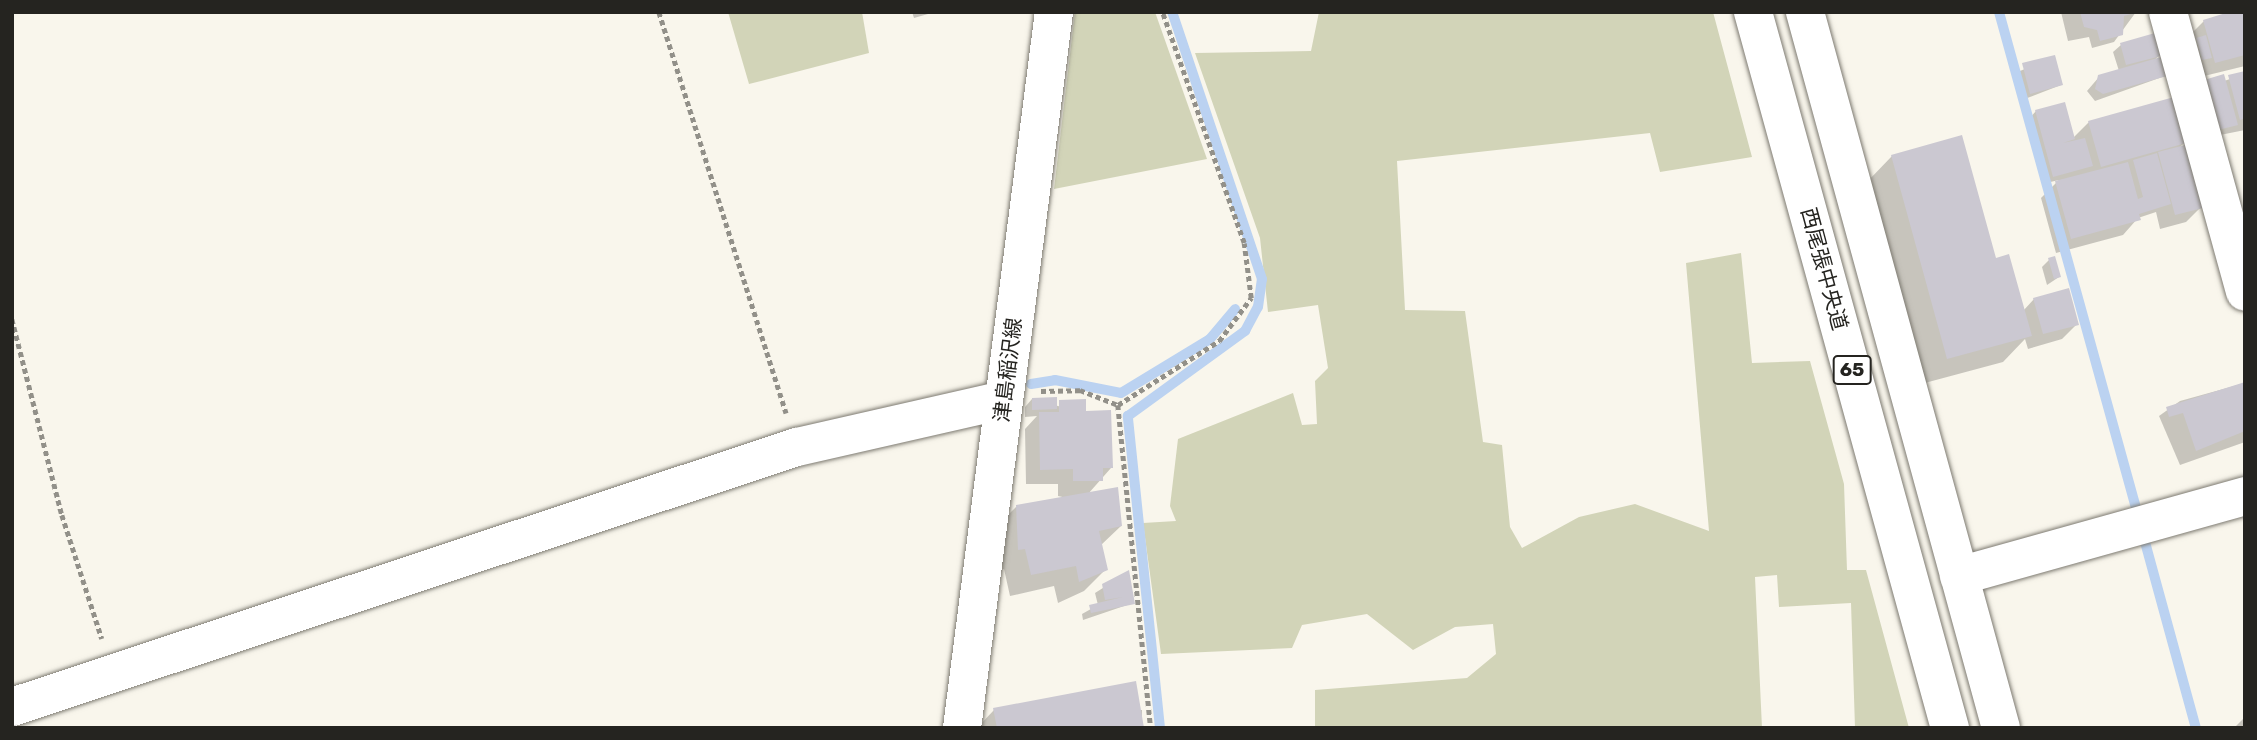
<!DOCTYPE html>
<meta charset="utf-8">
<style>
body{margin:0}
#map{position:relative;width:2257px;height:740px;overflow:hidden;background:#f9f6ec;font-family:Rubik,"Noto Sans JP",sans-serif}
div>[style]{position:absolute}
.green>*{inset:0;background:#d2d4b8}
.shadow>*{inset:0;background:#0003}
.stream>*{height:10px;margin:-5px;padding:0 5px;transform-origin:5px;border-radius:5px;background:#bbd2f1}
.building>*{inset:0;background:#cbc8d1}
.path>*{height:4.5px;margin-top:-2.25px;transform-origin:0;background:repeating-linear-gradient(90deg,#929089 0 5px,transparent 0 8.5px)}
.roads{filter:drop-shadow(0 0 2px #7d7a71) drop-shadow(0 0 2px #7d7a71)}
.minor>*{height:38px;margin:-19px;padding:0 19px;transform-origin:19px;border-radius:19px;background:#fff}
.major>*{height:38px;margin:-19px;padding:0 19px;transform-origin:19px;border-radius:19px;background:#fff}
span{translate:-50% -50%;white-space:nowrap;text-align:center;line-height:1.15;-webkit-text-stroke:5px #fff;paint-order:stroke}
.shield-label span{padding:2px 5px;background:#fff;border:2px solid;border-radius:5px;-webkit-text-stroke-width:0}
.shield-label{font-size:19px;color:#252420;font-weight:700}
.street-label{font-size:21px;color:#252420}
.frame{position:absolute;inset:0;border:14px solid #252420;pointer-events:none}
</style>
<div id="map">
<div class="green">
<i style="clip-path:polygon(728px 12px,862px 12px,869px 53px,749px 84px)"></i>
<i style="clip-path:polygon(1075px 12px,1155px 12px,1207px 159px,1054px 189px)"></i>
<i style="clip-path:polygon(1319px 12px,1713px 12px,1752px 157px,1660px 172px,1650px 133px,1397px 161px,1405px 310px,1465px 311px,1483px 442px,1502px 445px,1510px 527px,1522px 548px,1579px 517px,1635px 504px,1709px 531px,1686px 263px,1741px 253px,1752px 363px,1810px 361px,1844px 484px,1847px 570px,1866px 570px,1909px 728px,1855px 728px,1851px 603px,1779px 607px,1777px 575px,1755px 577px,1762px 728px,1315px 728px,1315px 690px,1467px 678px,1496px 654px,1493px 624px,1455px 627px,1413px 650px,1367px 614px,1302px 625px,1292px 648px,1161px 654px,1143px 523px,1176px 521px,1170px 506px,1178px 439px,1293px 393px,1302px 425px,1317px 424px,1315px 381px,1328px 368px,1318px 305px,1268px 312px,1260px 238px,1195px 53px,1311px 51px)"></i>
</div>
<div class="shadow">
<i style="clip-path:polygon(912px 12px,935px 12px,914px 18px)"></i>
<i style="clip-path:polygon(2061px 12px,2136px 12px,2114px 42px,2092px 48px,2089px 37px,2068px 41px)"></i>
<i style="clip-path:polygon(2245px 12px,2245px 66px,2200px 77px,2189px 36px,2204px 21px)"></i>
<i style="clip-path:polygon(2121px 45px,2159px 55px,2153px 62px,2165px 76px,2095px 101px,2087px 91px,2099px 77px,2119px 71px,2113px 52px)"></i>
<i style="clip-path:polygon(2054px 57px,2061px 85px,2022px 100px,2015px 73px)"></i>
<i style="clip-path:polygon(2245px 74px,2245px 130px,2210px 137px,2224px 81px)"></i>
<i style="clip-path:polygon(2036px 111px,2073px 138px,2089px 122px,2184px 143px,2178px 149px,2201px 207px,2186px 222px,2160px 229px,2156px 212px,2138px 218px,2123px 235px,2056px 253px,2041px 198px,2059px 180px,2046px 183px,2029px 119px)"></i>
<i style="clip-path:polygon(1892px 156px,1995px 260px,2023px 311px,2034px 299px,2077px 324px,2062px 339px,2028px 349px,2025px 339px,2003px 362px,1921px 384px,1866px 183px)"></i>
<i style="clip-path:polygon(2049px 260px,2059px 277px,2047px 285px,2042px 267px)"></i>
<i style="clip-path:polygon(2245px 383px,2245px 442px,2180px 465px,2159px 416px,2180px 401px)"></i>
<i style="clip-path:polygon(1032px 399px,1084px 413px,1111px 468px,1088px 494px,1121px 526px,1100px 546px,1106px 569px,1084px 591px,1058px 603px,1054px 586px,1010px 596px,1004px 569px,997px 571px,995px 528px,1016px 507px,1067px 498px,1058px 496px,1058px 484px,1026px 484px,1025px 429px,1037px 416px,1025px 417px,1025px 407px)"></i>
<i style="clip-path:polygon(1128px 572px,1133px 603px,1083px 620px,1082px 614px,1098px 605px,1095px 593px)"></i>
<i style="clip-path:polygon(994px 710px,1142px 710px,1142px 728px,977px 728px)"></i>
<i style="clip-path:polygon(2245px 717px,2245px 728px,2234px 728px)"></i>
</div>
<div class="stream">
<i style="left:1999px;top:12px;width:515px;rotate:74.56deg"></i>
<i style="left:1031px;top:384px;width:24px;rotate:-9deg"></i>
<i style="left:1055px;top:380px;width:67px;rotate:11.1deg"></i>
<i style="left:1121px;top:393px;width:104px;rotate:-31.2deg"></i>
<i style="left:1210px;top:339px;width:39px;rotate:-50deg"></i>
<i style="left:2145px;top:542px;width:193px;rotate:74.7deg"></i>
<i style="left:1160px;top:728px;width:314px;rotate:-95.9deg"></i>
<i style="left:1128px;top:416px;width:145px;rotate:-36deg"></i>
<i style="left:1245px;top:331px;width:27px;rotate:-62deg"></i>
<i style="left:1258px;top:307px;width:28px;rotate:-82deg"></i>
<i style="left:1262px;top:279px;width:282px;rotate:-108.6deg"></i>
</div>
<div class="building">
<i style="clip-path:polygon(2080px 12px,2134px 12px,2134px 13px,2124px 16px,2123px 35px,2100px 41px,2097px 30px,2084px 27px)"></i>
<i style="clip-path:polygon(2229px 12px,2245px 12px,2245px 55px,2215px 63px,2203px 20px)"></i>
<i style="clip-path:polygon(2155px 33px,2161px 56px,2126px 65px,2120px 43px)"></i>
<i style="clip-path:polygon(2206px 35px,2212px 58px,2202px 60px,2196px 38px)"></i>
<i style="clip-path:polygon(2055px 55px,2063px 85px,2030px 94px,2022px 63px)"></i>
<i style="clip-path:polygon(2161px 57px,2167px 76px,2103px 94px,2095px 89px,2098px 75px)"></i>
<i style="clip-path:polygon(2245px 71px,2245px 118px,2240px 120px,2228px 75px)"></i>
<i style="clip-path:polygon(2224px 74px,2238px 125px,2218px 130px,2204px 80px)"></i>
<i style="clip-path:polygon(2174px 97px,2186px 143px,2101px 167px,2088px 121px)"></i>
<i style="clip-path:polygon(2065px 102px,2075px 139px,2063px 143px,2085px 138px,2093px 166px,2053px 177px,2035px 110px)"></i>
<i style="clip-path:polygon(1962px 135px,1996px 258px,2009px 254px,2032px 336px,1947px 359px,1891px 155px)"></i>
<i style="clip-path:polygon(2185px 145px,2203px 208px,2175px 215px,2158px 152px)"></i>
<i style="clip-path:polygon(2157px 153px,2171px 204px,2139px 214px,2141px 220px,2071px 239px,2055px 181px,2128px 162px,2138px 199px,2143px 197px,2133px 160px)"></i>
<i style="clip-path:polygon(2055px 256px,2061px 277px,2054px 279px,2048px 258px)"></i>
<i style="clip-path:polygon(2069px 288px,2079px 325px,2043px 334px,2033px 298px)"></i>
<i style="clip-path:polygon(2245px 382px,2245px 431px,2196px 451px,2183px 413px,2169px 417px,2166px 407px)"></i>
<i style="clip-path:polygon(1057px 397px,1057px 409px,1032px 410px,1032px 398px)"></i>
<i style="clip-path:polygon(1086px 399px,1086px 411px,1111px 410px,1113px 468px,1103px 468px,1103px 481px,1073px 481px,1073px 469px,1040px 470px,1039px 412px,1059px 412px,1059px 400px)"></i>
<i style="clip-path:polygon(1118px 487px,1122px 526px,1099px 531px,1108px 570px,1079px 582px,1076px 566px,1031px 575px,1025px 549px,1018px 550px,1016px 505px)"></i>
<i style="clip-path:polygon(1129px 570px,1135px 604px,1091px 613px,1089px 605px,1123px 597px,1105px 600px,1102px 584px)"></i>
<i style="clip-path:polygon(1136px 681px,1144px 728px,997px 728px,993px 708px)"></i>
</div>
<div class="path">
<i style="left:659px;top:12px;width:421px;rotate:72.4deg"></i>
<i style="left:12px;top:319px;width:202px;rotate:75.7deg"></i>
<i style="left:62px;top:515px;width:130px;rotate:72.1deg"></i>
<i style="left:1041px;top:391px;width:39px;rotate:-1deg"></i>
<i style="left:1080px;top:390px;width:41px;rotate:21.5deg"></i>
<i style="left:1118px;top:405px;width:120px;rotate:-32.4deg"></i>
<i style="left:1219px;top:341px;width:54px;rotate:-53.3deg"></i>
<i style="left:1251px;top:298px;width:55px;rotate:-97.3deg"></i>
<i style="left:1244px;top:243px;width:245px;rotate:-109.5deg"></i>
<i style="left:1118px;top:405px;width:325px;rotate:84.2deg"></i>
</div>
<div class="roads">
<div class="minor">
<i style="left:2168px;top:12px;width:290px;rotate:74.6deg"></i>
<i style="left:1959px;top:576px;width:297px;rotate:-15.6deg"></i>
<i style="left:12px;top:707px;width:827px;rotate:-18.33deg"></i>
<i style="left:797px;top:447px;width:212px;rotate:-12.8deg"></i>
</div>
<div class="major">
<i style="left:1753px;top:12px;width:743px;rotate:74.62deg"></i>
<i style="left:1805px;top:12px;width:742px;rotate:74.69deg"></i>
<i style="left:962px;top:728px;width:722px;rotate:-82.68deg"></i>
</div>
</div>
<div class="shield-label">
<span style="left:1852px;top:370px">65</span>
</div>
<div class="street-label">
<span style="left:1824px;top:269px;rotate:75deg">西尾張中央道</span>
<span style="left:1008px;top:370px;rotate:-83deg">津島稲沢線</span>
</div>
<div class="frame"></div>
</div>
